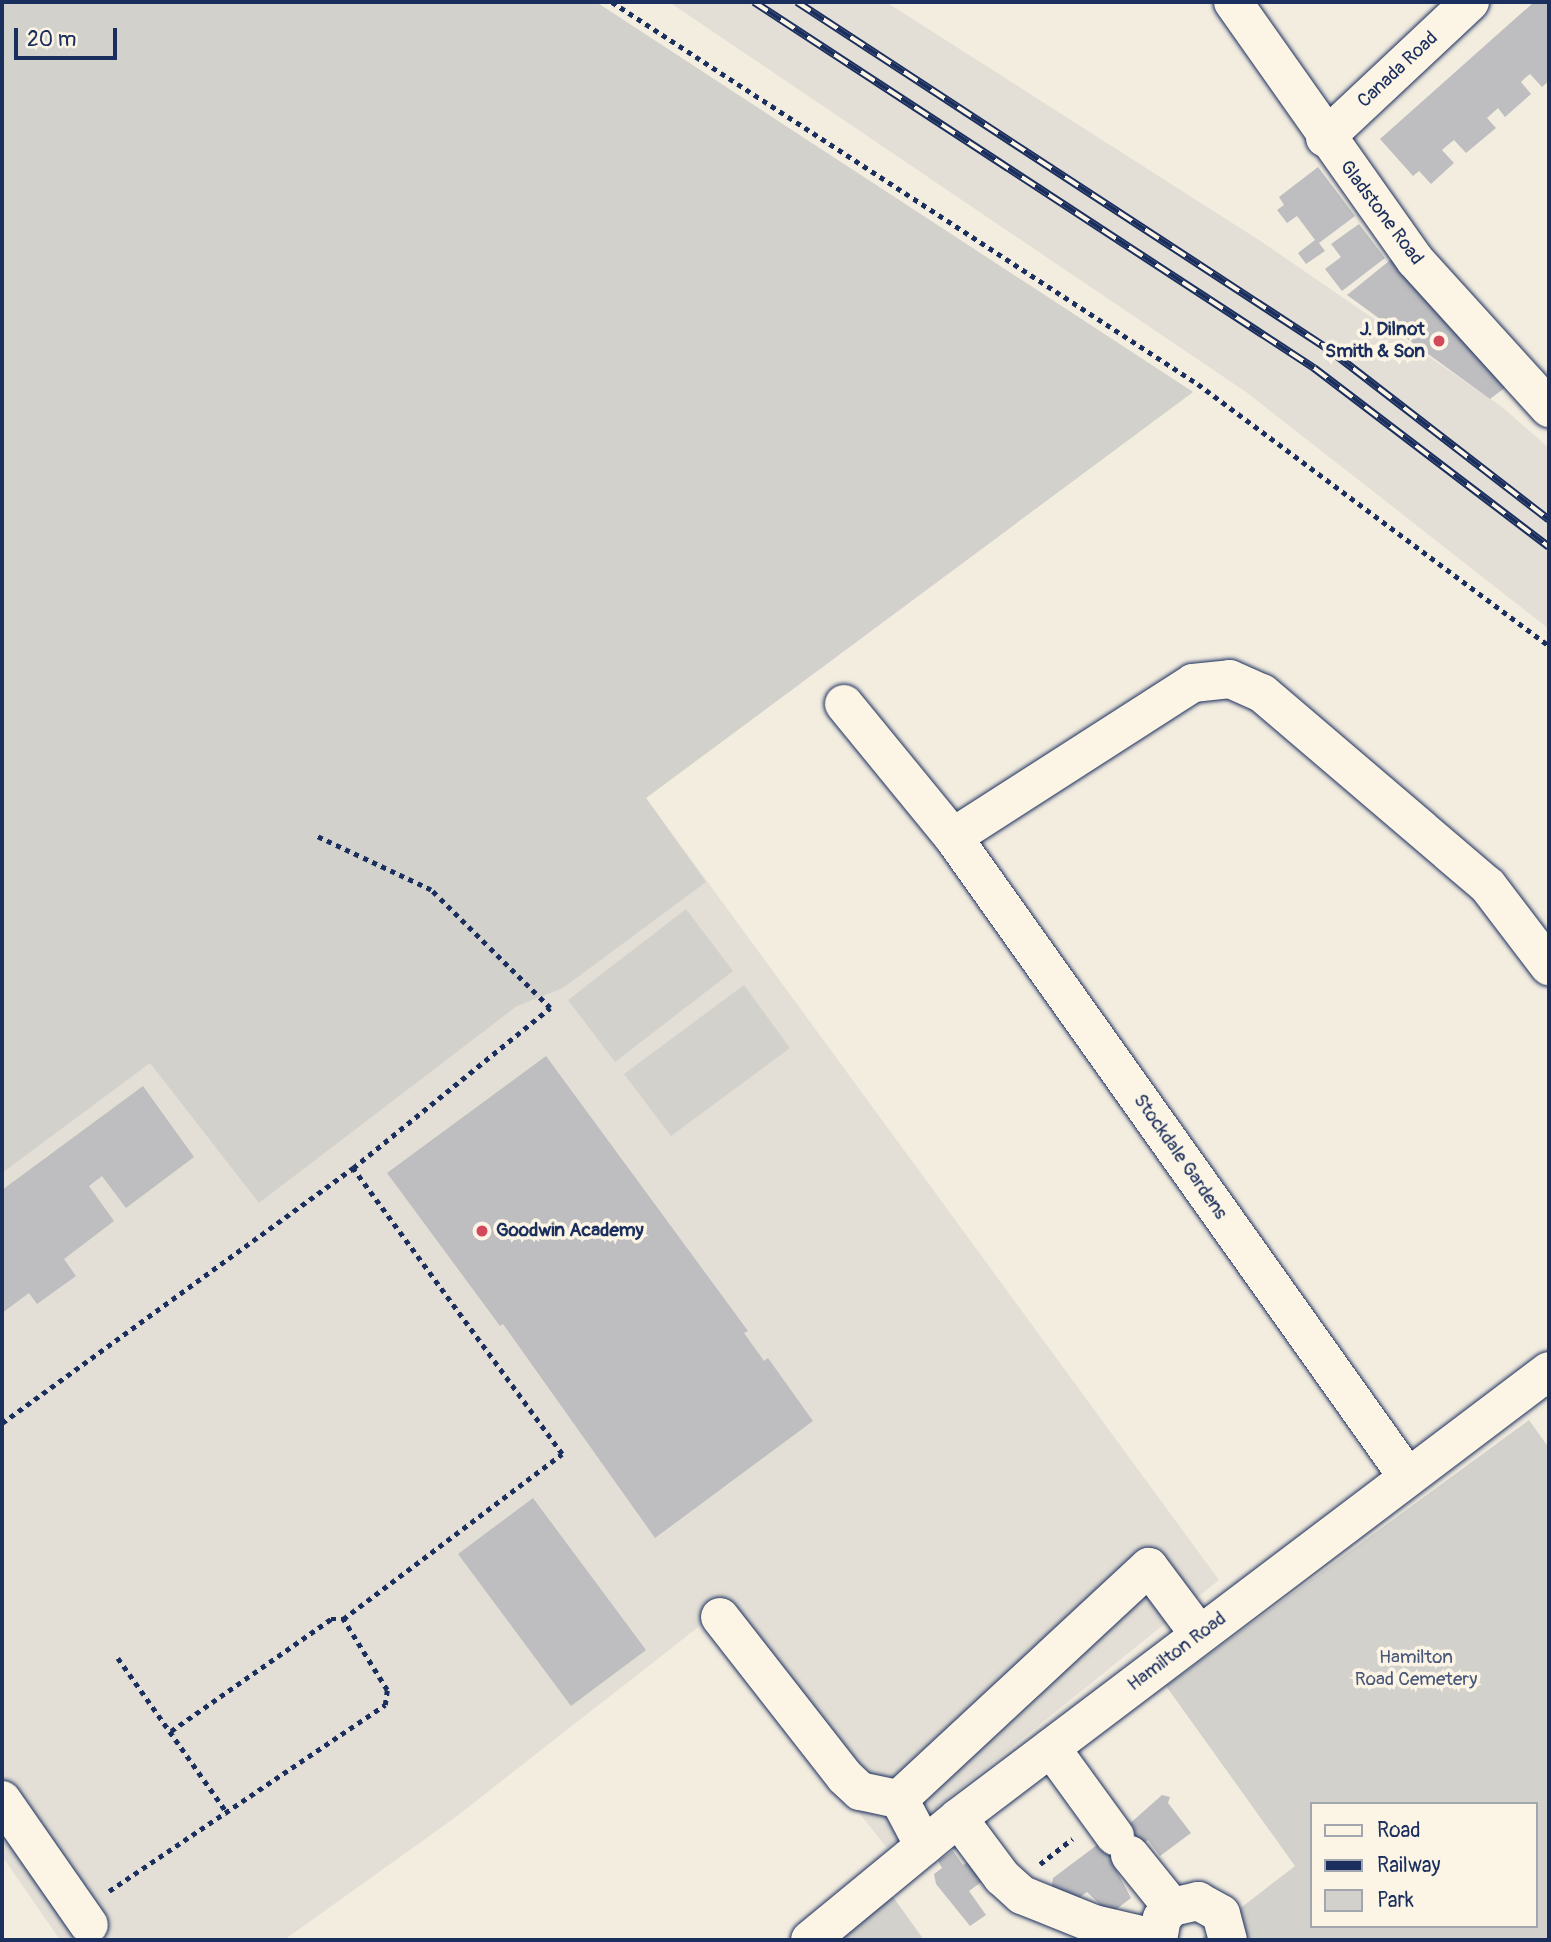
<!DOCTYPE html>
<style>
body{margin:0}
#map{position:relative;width:1551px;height:1942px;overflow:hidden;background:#f3ede0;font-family:Pangolin,sans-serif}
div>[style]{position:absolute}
.built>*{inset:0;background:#e3dfd6}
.green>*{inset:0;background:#d3d1cc}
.building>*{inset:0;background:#bebec0}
.path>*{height:4.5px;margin-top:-2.25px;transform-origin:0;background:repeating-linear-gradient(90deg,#1b2f5e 0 5px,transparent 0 10px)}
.roads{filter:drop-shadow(0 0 2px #1b2f5e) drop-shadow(0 0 2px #1b2f5e)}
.minor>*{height:38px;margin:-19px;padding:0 19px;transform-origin:19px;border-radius:19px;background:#fcf5e5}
.major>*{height:38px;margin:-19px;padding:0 19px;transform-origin:19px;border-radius:19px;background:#fcf5e5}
.rail>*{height:8px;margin-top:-4px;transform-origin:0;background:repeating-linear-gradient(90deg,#fcf5e5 0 16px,#1b2f5e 0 32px);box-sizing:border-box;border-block:2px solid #1b2f5e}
.dots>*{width:19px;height:19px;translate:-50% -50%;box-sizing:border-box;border:4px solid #fcf5e5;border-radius:50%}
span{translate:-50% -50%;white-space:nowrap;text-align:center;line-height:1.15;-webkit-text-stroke:7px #fcf5e5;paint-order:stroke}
.street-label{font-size:19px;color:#1b2f5e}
.poi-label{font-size:19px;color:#1b2f5e;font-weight:700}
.right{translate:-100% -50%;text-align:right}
.left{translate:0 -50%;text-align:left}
.park-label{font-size:19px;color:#49587a}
.frame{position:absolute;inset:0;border:4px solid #1b2f5e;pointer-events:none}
.legend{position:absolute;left:1310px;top:1802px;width:228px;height:126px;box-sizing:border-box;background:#fcf5e5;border:2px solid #a2a6af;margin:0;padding:9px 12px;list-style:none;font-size:21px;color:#1b2f5e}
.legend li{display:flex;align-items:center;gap:14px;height:35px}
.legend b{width:35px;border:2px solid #a2a6af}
.scale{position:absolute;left:14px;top:28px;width:103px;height:32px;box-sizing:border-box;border:4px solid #1b2f5e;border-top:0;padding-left:9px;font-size:21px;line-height:24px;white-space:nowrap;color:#1b2f5e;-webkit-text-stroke:5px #fcf5e5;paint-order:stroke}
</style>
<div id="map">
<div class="built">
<i style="clip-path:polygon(596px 2px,1193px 392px,646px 798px,1219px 1580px,887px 1848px,706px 1621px,453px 1819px,284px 1940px,60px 1940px,2px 1856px,2px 231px)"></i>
<i style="clip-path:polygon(669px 2px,886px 2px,1262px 242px,1502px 407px,1549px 448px,1549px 629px,1246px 392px)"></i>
</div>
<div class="green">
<i style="clip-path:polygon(2px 2px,596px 2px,1193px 392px,646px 798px,706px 882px,563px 988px,517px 1006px,259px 1203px,150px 1063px,2px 1173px)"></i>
<i style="clip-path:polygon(686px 909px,733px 971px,615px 1062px,568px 1000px)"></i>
<i style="clip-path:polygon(744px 985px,790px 1048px,671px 1136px,624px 1074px)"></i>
<i style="clip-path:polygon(evenodd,1529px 1420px,1549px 1448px,1549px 1940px,1199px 1940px,1295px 1866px,1166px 1686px,1529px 1420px,1311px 1804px,1535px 1804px,1535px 1926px,1311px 1926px,1311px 1804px)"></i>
<i style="clip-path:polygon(891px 1894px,924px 1940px,832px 1940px)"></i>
</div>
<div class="building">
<i style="clip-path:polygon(1534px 2px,1549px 2px,1549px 81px,1542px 87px,1530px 74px,1525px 78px,1521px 82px,1531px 94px,1505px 117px,1498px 108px,1487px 118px,1496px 128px,1466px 153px,1454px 140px,1449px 144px,1442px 150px,1454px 163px,1431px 184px,1419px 171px,1413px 176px,1380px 139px)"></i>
<i style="clip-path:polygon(1318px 167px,1355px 216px,1319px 243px,1325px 251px,1306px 264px,1298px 253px,1315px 240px,1297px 216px,1287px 223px,1277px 210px,1284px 205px,1279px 197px)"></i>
<i style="clip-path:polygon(1359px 224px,1385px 258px,1342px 291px,1325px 269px,1341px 257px,1331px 244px)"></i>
<i style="clip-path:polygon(1399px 253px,1506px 387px,1490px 399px,1347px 295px)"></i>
<i style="clip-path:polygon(546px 1056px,748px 1331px,744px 1333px,764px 1361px,768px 1358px,813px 1421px,655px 1538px,503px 1324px,500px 1326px,387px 1173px)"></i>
<i style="clip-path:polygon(143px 1086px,194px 1157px,126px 1208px,102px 1176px,89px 1186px,114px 1221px,64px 1259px,76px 1276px,37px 1304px,29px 1293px,2px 1313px,2px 1190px)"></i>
<i style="clip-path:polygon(533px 1498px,646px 1650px,571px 1706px,458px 1554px)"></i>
<i style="clip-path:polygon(1162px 1795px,1170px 1797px,1168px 1803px,1191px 1833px,1160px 1856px,1148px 1840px,1114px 1866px,1131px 1898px,1110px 1914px,1087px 1892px,1072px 1903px,1051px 1891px,1053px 1878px,1097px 1845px,1100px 1850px)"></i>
<i style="clip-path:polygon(953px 1851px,963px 1865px,970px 1861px,984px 1880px,969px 1891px,986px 1915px,970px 1926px,936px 1884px,934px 1874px,942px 1868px,938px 1861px)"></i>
</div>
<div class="path">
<i style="left:612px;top:2px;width:700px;rotate:33.1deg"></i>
<i style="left:1198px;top:384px;width:438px;rotate:36.7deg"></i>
<i style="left:2px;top:1423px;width:434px;rotate:-36deg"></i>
<i style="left:353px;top:1168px;width:254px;rotate:-39.1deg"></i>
<i style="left:550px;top:1008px;width:168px;rotate:-135.2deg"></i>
<i style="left:431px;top:890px;width:127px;rotate:-154.8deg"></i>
<i style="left:118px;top:1658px;width:191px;rotate:54.8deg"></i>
<i style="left:171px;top:1731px;width:195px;rotate:-35deg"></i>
<i style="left:331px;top:1619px;width:12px"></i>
<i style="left:1040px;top:1864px;width:41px;rotate:-38deg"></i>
<i style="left:109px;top:1891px;width:333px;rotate:-34deg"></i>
<i style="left:385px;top:1705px;width:15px;rotate:-82deg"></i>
<i style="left:387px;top:1690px;width:84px;rotate:-121.8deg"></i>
<i style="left:343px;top:1619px;width:274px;rotate:-37deg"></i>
<i style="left:562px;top:1454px;width:354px;rotate:-126.2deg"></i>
</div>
<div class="roads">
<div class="minor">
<i style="left:1233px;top:2px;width:316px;rotate:54.8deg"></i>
<i style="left:1415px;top:260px;width:200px;rotate:47.8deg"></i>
<i style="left:1325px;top:138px;width:199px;rotate:-43.2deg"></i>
<i style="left:844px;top:704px;width:172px;rotate:50.7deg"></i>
<i style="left:953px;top:837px;width:784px;rotate:54.61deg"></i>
<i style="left:953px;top:837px;width:285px;rotate:-32.7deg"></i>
<i style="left:1193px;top:683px;width:37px;rotate:-6deg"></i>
<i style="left:1230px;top:679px;width:35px;rotate:24deg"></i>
<i style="left:1262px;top:693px;width:297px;rotate:40.5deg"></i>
<i style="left:1488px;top:886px;width:101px;rotate:52.7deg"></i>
<i style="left:720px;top:1617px;width:203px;rotate:52deg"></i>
<i style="left:845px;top:1777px;width:21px;rotate:43deg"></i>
<i style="left:860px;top:1791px;width:40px;rotate:12deg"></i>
<i style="left:1051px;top:1748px;width:109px;rotate:54deg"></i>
<i style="left:2px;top:1800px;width:152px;rotate:55.2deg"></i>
<i style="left:958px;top:1818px;width:74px;rotate:53.3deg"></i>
<i style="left:1002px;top:1877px;width:27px;rotate:42deg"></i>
<i style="left:1022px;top:1895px;width:78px;rotate:21.9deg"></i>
<i style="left:1094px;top:1924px;width:66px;rotate:13.2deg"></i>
<i style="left:924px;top:1846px;width:53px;rotate:-118deg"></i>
<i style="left:899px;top:1799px;width:341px;rotate:-42.9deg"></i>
<i style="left:1149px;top:1567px;width:84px;rotate:53.3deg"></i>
<i style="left:1130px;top:1855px;width:67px;rotate:51.1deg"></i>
<i style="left:1158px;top:1940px;width:22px;rotate:-80deg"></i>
<i style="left:1162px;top:1918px;width:15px;rotate:-48deg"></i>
<i style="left:1172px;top:1907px;width:27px;rotate:-13deg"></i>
<i style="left:1198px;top:1901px;width:26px;rotate:29deg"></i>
<i style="left:1221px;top:1914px;width:27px;rotate:75deg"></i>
</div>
<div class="major">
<i style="left:810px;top:1940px;width:192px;rotate:-39.5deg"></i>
<i style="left:958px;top:1818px;width:741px;rotate:-37.1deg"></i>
</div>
</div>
<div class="rail">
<i style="left:754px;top:2px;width:669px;rotate:33.17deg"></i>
<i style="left:1314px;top:368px;width:295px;rotate:37.3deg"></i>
<i style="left:797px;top:2px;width:634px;rotate:33.16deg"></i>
<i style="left:1328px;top:349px;width:279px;rotate:37.7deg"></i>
</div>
<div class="dots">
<i style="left:1439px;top:341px;background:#d1495b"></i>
<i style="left:482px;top:1231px;background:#d1495b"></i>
</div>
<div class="street-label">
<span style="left:1398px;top:70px;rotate:-43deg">Canada Road</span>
<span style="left:1381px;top:213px;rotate:53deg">Gladstone Road</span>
<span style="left:1180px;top:1157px;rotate:55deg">Stockdale Gardens</span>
<span style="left:1177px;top:1652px;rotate:-37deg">Hamilton Road</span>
</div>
<div class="poi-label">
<span class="right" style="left:1425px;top:341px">J. Dilnot<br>Smith &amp; Son</span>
<span class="left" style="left:496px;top:1231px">Goodwin Academy</span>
</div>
<div class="park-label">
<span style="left:1416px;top:1669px">Hamilton<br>Road Cemetery</span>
</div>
<div class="frame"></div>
<ul class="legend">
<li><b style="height:9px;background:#fcf5e5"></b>Road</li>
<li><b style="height:9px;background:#1b2f5e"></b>Railway</li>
<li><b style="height:19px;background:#d3d1cc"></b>Park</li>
</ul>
<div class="scale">20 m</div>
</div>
